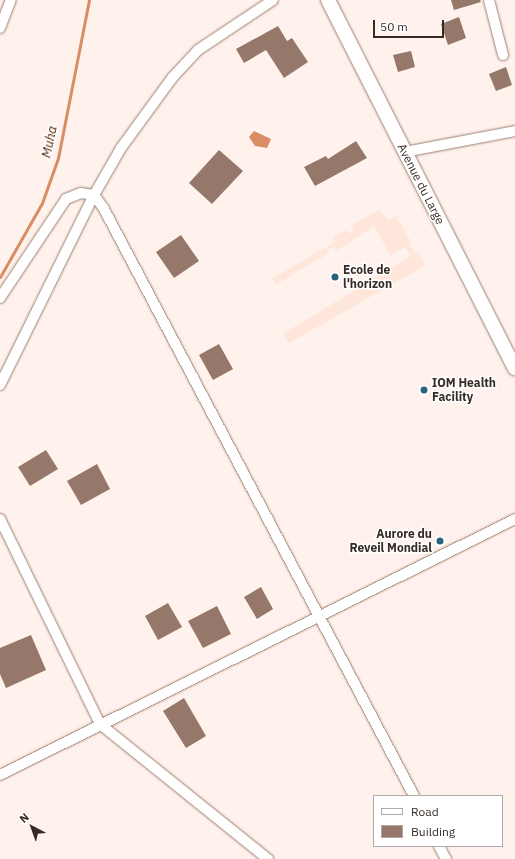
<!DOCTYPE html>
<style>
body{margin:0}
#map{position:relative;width:515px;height:859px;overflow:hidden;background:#fff1eb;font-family:"IBM Plex Sans",sans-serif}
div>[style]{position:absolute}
.built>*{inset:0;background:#ffe6da}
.water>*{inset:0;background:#d88d64}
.stream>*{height:3px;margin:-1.5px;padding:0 1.5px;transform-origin:1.5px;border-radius:1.5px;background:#d88d64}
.building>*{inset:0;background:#957869}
.roads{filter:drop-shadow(0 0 1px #9c7f6f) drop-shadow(0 0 1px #9c7f6f)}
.minor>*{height:10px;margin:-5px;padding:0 5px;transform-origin:5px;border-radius:5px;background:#fff}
.secondary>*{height:14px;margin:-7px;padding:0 7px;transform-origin:7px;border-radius:7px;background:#fff}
.dots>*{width:11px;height:11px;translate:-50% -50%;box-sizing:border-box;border:2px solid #fff;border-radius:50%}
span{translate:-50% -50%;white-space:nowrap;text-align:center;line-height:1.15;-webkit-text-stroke:3px #fff;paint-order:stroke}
.street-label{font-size:12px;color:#372b25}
.poi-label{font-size:12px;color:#372b25;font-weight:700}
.left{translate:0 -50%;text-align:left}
.right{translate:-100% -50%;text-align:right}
.water-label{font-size:13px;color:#532303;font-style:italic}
.legend{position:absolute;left:373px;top:795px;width:130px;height:52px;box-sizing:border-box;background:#fff;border:1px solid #afaaa8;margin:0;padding:5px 7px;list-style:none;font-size:12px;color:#372b25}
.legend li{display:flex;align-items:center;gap:8px;height:20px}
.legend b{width:20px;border:1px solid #afaaa8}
.north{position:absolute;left:12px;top:807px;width:40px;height:40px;-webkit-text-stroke:3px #fff;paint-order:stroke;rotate:319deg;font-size:11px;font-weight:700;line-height:16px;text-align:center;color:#372b25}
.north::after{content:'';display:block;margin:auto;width:14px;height:18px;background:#372b25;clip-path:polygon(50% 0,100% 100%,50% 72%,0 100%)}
.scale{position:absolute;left:373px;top:20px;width:71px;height:18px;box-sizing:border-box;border:2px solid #372b25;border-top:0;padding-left:5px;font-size:12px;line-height:14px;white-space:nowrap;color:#372b25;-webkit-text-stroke:3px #fff;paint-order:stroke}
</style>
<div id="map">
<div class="built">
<i style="clip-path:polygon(379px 210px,389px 220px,396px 216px,410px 240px,409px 244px,415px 253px,418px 252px,426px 265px,289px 343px,283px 334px,411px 256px,405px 247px,391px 256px,374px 226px,336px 251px,334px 247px,328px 249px,329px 253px,275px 285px,273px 278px,335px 242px,332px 237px,347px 230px,351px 234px,354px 231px,352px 225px)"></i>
</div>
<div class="water">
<i style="clip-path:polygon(254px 131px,271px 139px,267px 148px,255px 146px,249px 137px)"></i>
</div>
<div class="stream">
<i style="left:0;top:277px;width:85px;rotate:-60.4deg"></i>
<i style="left:42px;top:203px;width:48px;rotate:-70.4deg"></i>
<i style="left:58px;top:158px;width:161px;rotate:-78.9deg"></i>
</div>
<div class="building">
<i style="clip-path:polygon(451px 0,480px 0,481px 2px,454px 10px)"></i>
<i style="clip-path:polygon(459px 17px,466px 38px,448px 45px,441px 24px)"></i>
<i style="clip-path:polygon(278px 26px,287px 41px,292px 38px,308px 62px,284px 78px,266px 50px,244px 63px,236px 49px)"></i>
<i style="clip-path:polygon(411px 51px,415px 67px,398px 72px,393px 55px)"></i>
<i style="clip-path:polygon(506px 67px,512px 85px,496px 91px,489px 74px)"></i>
<i style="clip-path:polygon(356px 141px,367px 158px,315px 186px,304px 167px,326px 156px,328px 159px)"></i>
<i style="clip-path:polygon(219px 150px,243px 171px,212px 204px,189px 183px)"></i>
<i style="clip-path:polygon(181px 235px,199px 261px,174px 278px,156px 252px)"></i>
<i style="clip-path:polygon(219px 344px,233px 369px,213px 380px,199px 355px)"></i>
<i style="clip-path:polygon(46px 450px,58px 469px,30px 486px,18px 467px)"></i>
<i style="clip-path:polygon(97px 464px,110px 489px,81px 505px,67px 481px)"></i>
<i style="clip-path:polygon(261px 587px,273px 609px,257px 619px,244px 597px)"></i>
<i style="clip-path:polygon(168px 603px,182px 627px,158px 640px,145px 616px)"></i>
<i style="clip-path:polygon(217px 606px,231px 634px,203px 648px,188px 621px)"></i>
<i style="clip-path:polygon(31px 635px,46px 670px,6px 688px,0 674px,0 648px)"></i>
<i style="clip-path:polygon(184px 698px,206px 736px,186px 748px,163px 711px)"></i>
</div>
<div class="roads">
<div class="minor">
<i style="left:489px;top:0;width:57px;rotate:75.7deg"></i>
<i style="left:0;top:28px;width:30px;rotate:-69deg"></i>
<i style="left:405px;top:152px;width:112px;rotate:-10.8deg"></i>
<i style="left:0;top:298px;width:119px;rotate:-56.3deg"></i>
<i style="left:66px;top:199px;width:16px;rotate:-22deg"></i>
<i style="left:81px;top:193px;width:13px;rotate:9deg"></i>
<i style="left:94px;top:195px;width:17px;rotate:54deg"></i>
<i style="left:104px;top:209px;width:664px;rotate:62.16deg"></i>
<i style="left:0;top:385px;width:212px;rotate:-63.7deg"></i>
<i style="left:94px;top:195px;width:54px;rotate:-60.1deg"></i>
<i style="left:121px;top:148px;width:87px;rotate:-53.9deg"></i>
<i style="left:172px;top:78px;width:38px;rotate:-47deg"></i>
<i style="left:198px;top:50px;width:90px;rotate:-33.7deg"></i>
<i style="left:0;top:519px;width:228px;rotate:64deg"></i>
<i style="left:100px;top:724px;width:216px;rotate:38.8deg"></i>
<i style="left:0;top:775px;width:575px;rotate:-26.43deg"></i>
<i style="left:439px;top:846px;width:15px;rotate:62deg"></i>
</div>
<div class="secondary">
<i style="left:328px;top:0;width:413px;rotate:63.1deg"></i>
</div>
</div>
<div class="dots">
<i style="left:335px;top:277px;background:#2a647c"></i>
<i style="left:424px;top:390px;background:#2a647c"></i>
<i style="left:440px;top:541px;background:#2a647c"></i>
</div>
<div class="street-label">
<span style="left:421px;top:184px;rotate:63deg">Avenue du Large</span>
</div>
<div class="poi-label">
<span class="left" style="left:343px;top:277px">Ecole de<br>l'horizon</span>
<span class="left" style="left:432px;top:390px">IOM Health<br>Facility</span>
<span class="right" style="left:432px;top:541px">Aurore du<br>Reveil Mondial</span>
</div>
<div class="water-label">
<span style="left:50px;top:142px;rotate:-78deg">Muha</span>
</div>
<ul class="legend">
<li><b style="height:5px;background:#fff"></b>Road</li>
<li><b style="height:11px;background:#957869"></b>Building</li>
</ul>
<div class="north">N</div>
<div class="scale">50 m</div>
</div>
